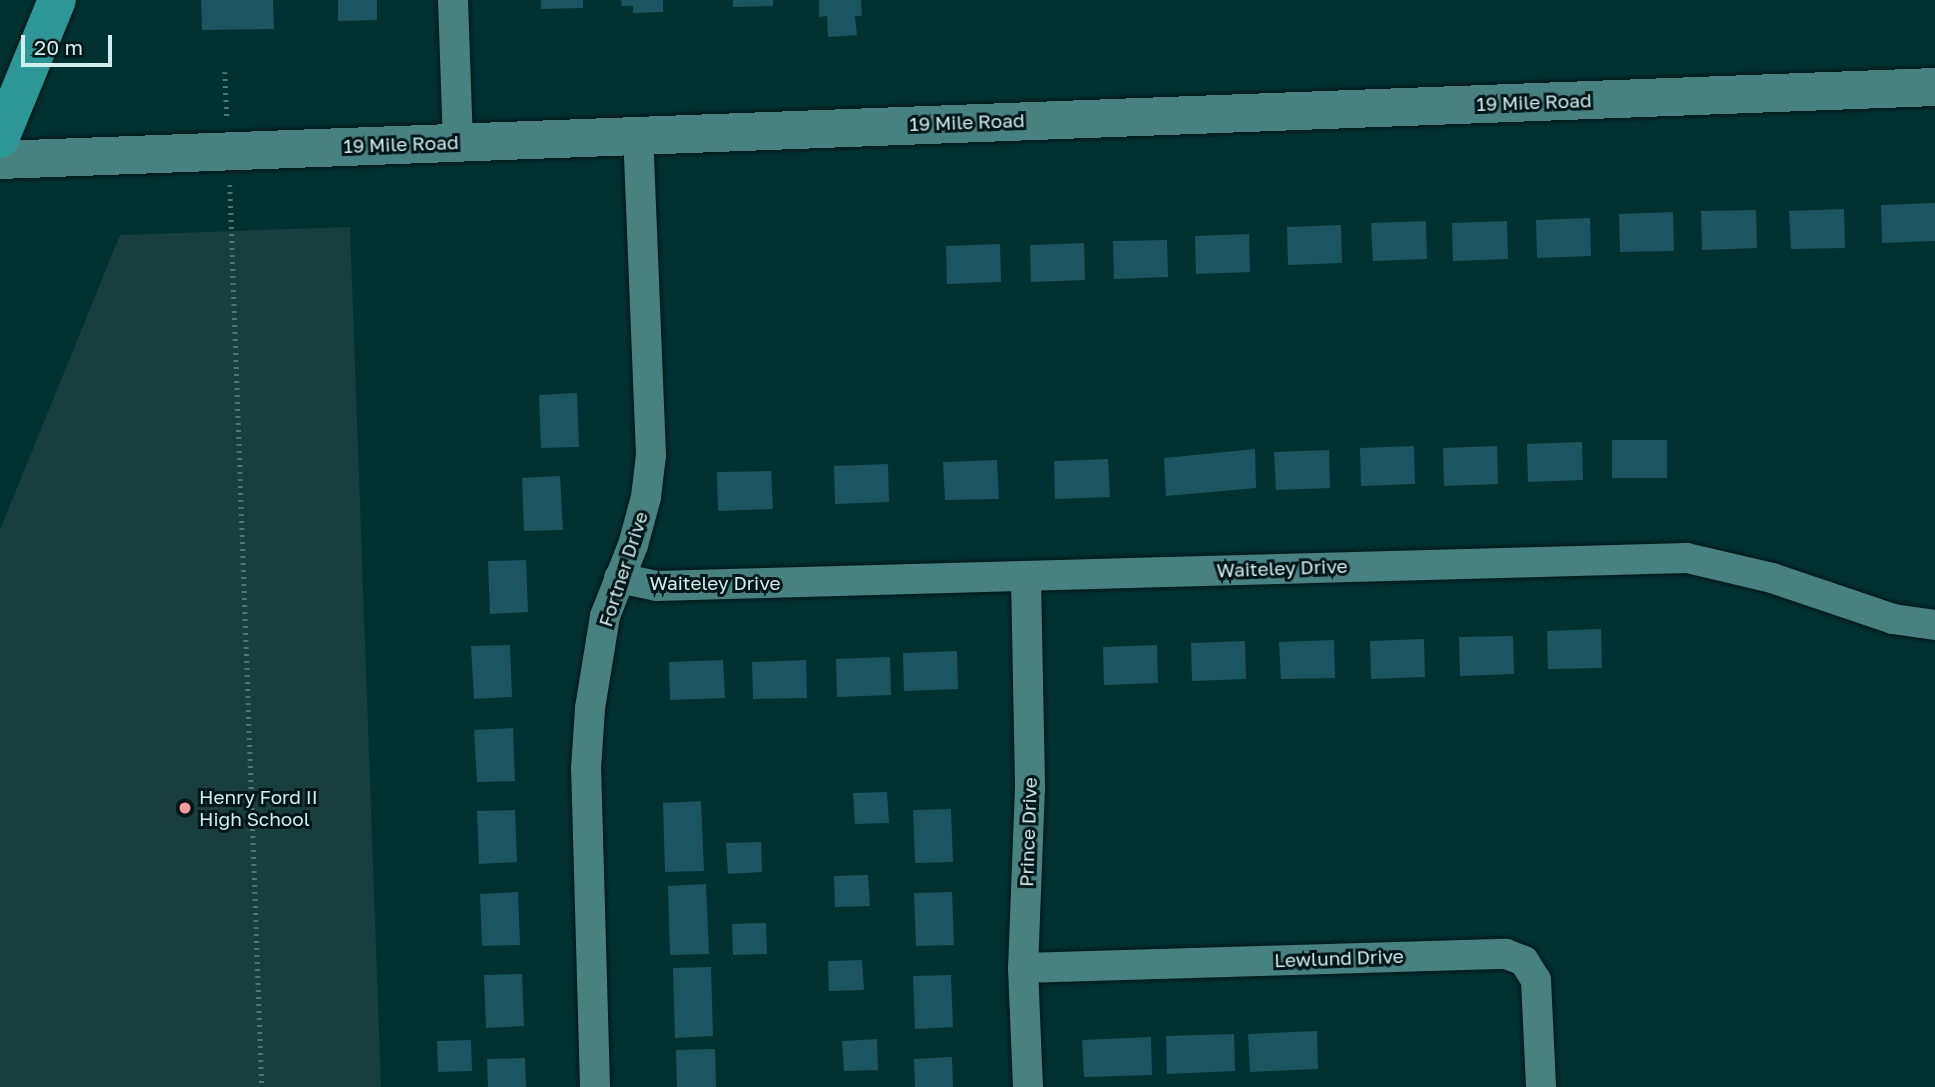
<!DOCTYPE html>
<style>
body{margin:0}
#map{position:relative;width:1935px;height:1087px;overflow:hidden;background:#003131;font-family:"Golos Text",sans-serif}
div>[style]{position:absolute}
.built>*{inset:0;background:#183e3e}
.building>*{inset:0;background:#1a5561}
.path>*{height:4.5px;margin-top:-2.25px;transform-origin:0;background:repeating-linear-gradient(90deg,#4e7878 0 2px,transparent 0 7px)}
.roads{filter:drop-shadow(0 0 2px #041515) drop-shadow(0 0 2px #041515)}
.street>*{height:30px;margin:-15px;padding:0 15px;transform-origin:15px;border-radius:15px;background:#478281}
.secondary>*{height:38px;margin:-19px;padding:0 19px;transform-origin:19px;border-radius:19px;background:#478281}
.highway>*{height:38px;margin:-19px;padding:0 19px;transform-origin:19px;border-radius:19px;background:#2d9797}
.dots>*{width:19px;height:19px;translate:-50% -50%;box-sizing:border-box;border:4px solid #001616;border-radius:50%}
span{translate:-50% -50%;white-space:nowrap;text-align:center;line-height:1.15;-webkit-text-stroke:6px #001616;paint-order:stroke}
.street-label{font-size:19px;color:#d0eeed}
.poi-label{font-size:19px;color:#d0eeed}
.left{translate:0 -50%;text-align:left}
.scale{position:absolute;left:21px;top:35px;width:91px;height:32px;box-sizing:border-box;border:4px solid #d0eeed;border-top:0;padding-left:9px;font-size:21px;line-height:24px;white-space:nowrap;color:#d0eeed;-webkit-text-stroke:5px #001616;paint-order:stroke}
</style>
<div id="map">
<div class="built">
<i style="clip-path:polygon(350px 227px,381px 1087px,0 1087px,0 530px,120px 235px)"></i>
</div>
<div class="building">
<i style="clip-path:polygon(201px 0,273px 0,274px 29px,202px 30px)"></i>
<i style="clip-path:polygon(338px 0,377px 0,377px 20px,338px 21px)"></i>
<i style="clip-path:polygon(541px 0,583px 0,583px 8px,541px 9px)"></i>
<i style="clip-path:polygon(621px 0,663px 0,663px 12px,633px 13px,633px 6px,622px 6px)"></i>
<i style="clip-path:polygon(733px 0,773px 0,773px 6px,733px 7px)"></i>
<i style="clip-path:polygon(819px 0,861px 0,862px 16px,855px 16px,857px 35px,828px 37px,827px 16px,819px 17px)"></i>
<i style="clip-path:polygon(1935px 203px,1935px 241px,1882px 243px,1881px 205px)"></i>
<i style="clip-path:polygon(1844px 209px,1845px 248px,1791px 249px,1789px 211px)"></i>
<i style="clip-path:polygon(1756px 210px,1757px 248px,1702px 250px,1701px 211px)"></i>
<i style="clip-path:polygon(1673px 212px,1674px 251px,1620px 252px,1619px 214px)"></i>
<i style="clip-path:polygon(1590px 218px,1591px 256px,1537px 258px,1536px 220px)"></i>
<i style="clip-path:polygon(1426px 221px,1427px 259px,1373px 261px,1371px 223px)"></i>
<i style="clip-path:polygon(1507px 221px,1508px 259px,1453px 261px,1452px 223px)"></i>
<i style="clip-path:polygon(1341px 225px,1342px 263px,1288px 265px,1287px 227px)"></i>
<i style="clip-path:polygon(1249px 234px,1250px 272px,1196px 274px,1195px 236px)"></i>
<i style="clip-path:polygon(1167px 240px,1168px 277px,1114px 279px,1113px 241px)"></i>
<i style="clip-path:polygon(1084px 243px,1085px 280px,1031px 282px,1030px 245px)"></i>
<i style="clip-path:polygon(1000px 244px,1001px 282px,947px 284px,946px 246px)"></i>
<i style="clip-path:polygon(577px 393px,579px 447px,541px 448px,539px 395px)"></i>
<i style="clip-path:polygon(1612px 440px,1667px 440px,1667px 478px,1612px 478px)"></i>
<i style="clip-path:polygon(1582px 442px,1583px 480px,1528px 482px,1527px 444px)"></i>
<i style="clip-path:polygon(1414px 446px,1415px 484px,1361px 486px,1360px 448px)"></i>
<i style="clip-path:polygon(1497px 446px,1498px 484px,1444px 486px,1443px 448px)"></i>
<i style="clip-path:polygon(1255px 449px,1256px 488px,1166px 496px,1164px 458px)"></i>
<i style="clip-path:polygon(1329px 450px,1330px 488px,1276px 490px,1274px 452px)"></i>
<i style="clip-path:polygon(1108px 459px,1110px 497px,1055px 499px,1054px 461px)"></i>
<i style="clip-path:polygon(997px 460px,999px 499px,945px 500px,943px 462px)"></i>
<i style="clip-path:polygon(888px 464px,889px 502px,835px 504px,834px 466px)"></i>
<i style="clip-path:polygon(771px 471px,773px 509px,718px 511px,717px 472px)"></i>
<i style="clip-path:polygon(560px 476px,563px 530px,524px 531px,522px 478px)"></i>
<i style="clip-path:polygon(526px 560px,528px 612px,490px 614px,488px 561px)"></i>
<i style="clip-path:polygon(1601px 629px,1602px 668px,1548px 669px,1547px 631px)"></i>
<i style="clip-path:polygon(1513px 636px,1514px 674px,1460px 676px,1459px 637px)"></i>
<i style="clip-path:polygon(1424px 639px,1425px 677px,1371px 679px,1370px 641px)"></i>
<i style="clip-path:polygon(1334px 640px,1335px 678px,1281px 679px,1279px 642px)"></i>
<i style="clip-path:polygon(1245px 641px,1246px 679px,1192px 681px,1191px 643px)"></i>
<i style="clip-path:polygon(510px 645px,512px 697px,474px 699px,471px 646px)"></i>
<i style="clip-path:polygon(1157px 645px,1158px 683px,1104px 685px,1103px 647px)"></i>
<i style="clip-path:polygon(957px 651px,958px 689px,904px 691px,903px 653px)"></i>
<i style="clip-path:polygon(890px 657px,891px 695px,837px 697px,836px 659px)"></i>
<i style="clip-path:polygon(723px 660px,725px 698px,670px 700px,669px 662px)"></i>
<i style="clip-path:polygon(806px 660px,807px 698px,753px 699px,752px 662px)"></i>
<i style="clip-path:polygon(513px 728px,515px 781px,477px 782px,474px 730px)"></i>
<i style="clip-path:polygon(887px 792px,889px 823px,855px 824px,853px 793px)"></i>
<i style="clip-path:polygon(701px 801px,704px 871px,665px 872px,663px 803px)"></i>
<i style="clip-path:polygon(951px 809px,953px 862px,915px 863px,913px 810px)"></i>
<i style="clip-path:polygon(515px 810px,517px 862px,479px 864px,477px 811px)"></i>
<i style="clip-path:polygon(761px 842px,762px 872px,728px 874px,726px 843px)"></i>
<i style="clip-path:polygon(868px 875px,870px 906px,835px 907px,834px 876px)"></i>
<i style="clip-path:polygon(706px 884px,709px 954px,670px 955px,668px 886px)"></i>
<i style="clip-path:polygon(518px 892px,520px 945px,482px 946px,480px 894px)"></i>
<i style="clip-path:polygon(952px 892px,954px 945px,916px 946px,914px 893px)"></i>
<i style="clip-path:polygon(766px 923px,767px 954px,733px 955px,732px 924px)"></i>
<i style="clip-path:polygon(862px 960px,864px 990px,829px 991px,828px 961px)"></i>
<i style="clip-path:polygon(711px 967px,713px 1036px,675px 1038px,673px 968px)"></i>
<i style="clip-path:polygon(522px 974px,524px 1026px,486px 1028px,484px 975px)"></i>
<i style="clip-path:polygon(951px 975px,953px 1027px,915px 1029px,913px 976px)"></i>
<i style="clip-path:polygon(1317px 1031px,1318px 1069px,1250px 1072px,1248px 1034px)"></i>
<i style="clip-path:polygon(1234px 1034px,1235px 1071px,1167px 1074px,1166px 1036px)"></i>
<i style="clip-path:polygon(1151px 1037px,1152px 1075px,1084px 1077px,1082px 1040px)"></i>
<i style="clip-path:polygon(877px 1039px,878px 1070px,844px 1071px,842px 1041px)"></i>
<i style="clip-path:polygon(471px 1040px,472px 1071px,438px 1072px,437px 1041px)"></i>
<i style="clip-path:polygon(715px 1049px,716px 1087px,677px 1087px,676px 1050px)"></i>
<i style="clip-path:polygon(952px 1057px,953px 1087px,915px 1087px,914px 1059px)"></i>
<i style="clip-path:polygon(525px 1058px,526px 1087px,488px 1087px,487px 1059px)"></i>
</div>
<div class="path">
<i style="left:225px;top:72px;width:45px;rotate:87.5deg"></i>
<i style="left:230px;top:185px;width:903px;rotate:87.97deg"></i>
</div>
<div class="roads">
<div class="street">
<i style="left:453px;top:0;width:142px;rotate:88deg"></i>
<i style="left:1026px;top:577px;width:210px;rotate:88.9deg"></i>
<i style="left:1030px;top:787px;width:181px;rotate:92.2deg"></i>
<i style="left:1023px;top:968px;width:119px;rotate:87.6deg"></i>
<i style="left:619px;top:578px;width:38px;rotate:12deg"></i>
<i style="left:656px;top:586px;width:1031px;rotate:-1.56deg"></i>
<i style="left:1687px;top:558px;width:87px;rotate:13.2deg"></i>
<i style="left:1772px;top:578px;width:128px;rotate:18.7deg"></i>
<i style="left:1893px;top:619px;width:42px;rotate:8.1deg"></i>
<i style="left:1023px;top:968px;width:483px;rotate:-1.7deg"></i>
<i style="left:1506px;top:954px;width:19px;rotate:21deg"></i>
<i style="left:1524px;top:961px;width:22px;rotate:58deg"></i>
<i style="left:1536px;top:980px;width:107px;rotate:87.3deg"></i>
<i style="left:595px;top:1087px;width:318px;rotate:-91.6deg"></i>
<i style="left:586px;top:769px;width:61px;rotate:-86.2deg"></i>
<i style="left:590px;top:708px;width:93px;rotate:-80.7deg"></i>
<i style="left:605px;top:616px;width:76px;rotate:-68.5deg"></i>
<i style="left:633px;top:545px;width:50px;rotate:-74.8deg"></i>
<i style="left:646px;top:497px;width:42px;rotate:-83.2deg"></i>
<i style="left:651px;top:455px;width:321px;rotate:-92.3deg"></i>
</div>
<div class="secondary">
<i style="left:0;top:160px;width:1936px;rotate:-2.16deg"></i>
</div>
<div class="highway">
<i style="left:0;top:139px;width:150px;rotate:-67.7deg"></i>
</div>
</div>
<div class="dots">
<i style="left:185px;top:808px;background:#f49aa2"></i>
</div>
<div class="street-label">
<span style="left:1534px;top:102px;rotate:-2deg">19 Mile Road</span>
<span style="left:967px;top:122px;rotate:-2deg">19 Mile Road</span>
<span style="left:401px;top:144px;rotate:-2deg">19 Mile Road</span>
<span style="left:1282px;top:568px;rotate:-2deg">Waiteley Drive</span>
<span style="left:623px;top:569px;rotate:-72deg">Fortner Drive</span>
<span style="left:715px;top:583px">Waiteley Drive</span>
<span style="left:1028px;top:832px;rotate:-88deg">Prince Drive</span>
<span style="left:1339px;top:958px;rotate:-2deg">Lewlund Drive</span>
</div>
<div class="poi-label">
<span class="left" style="left:199px;top:808px">Henry Ford II<br>High School</span>
</div>
<div class="scale">20 m</div>
</div>
